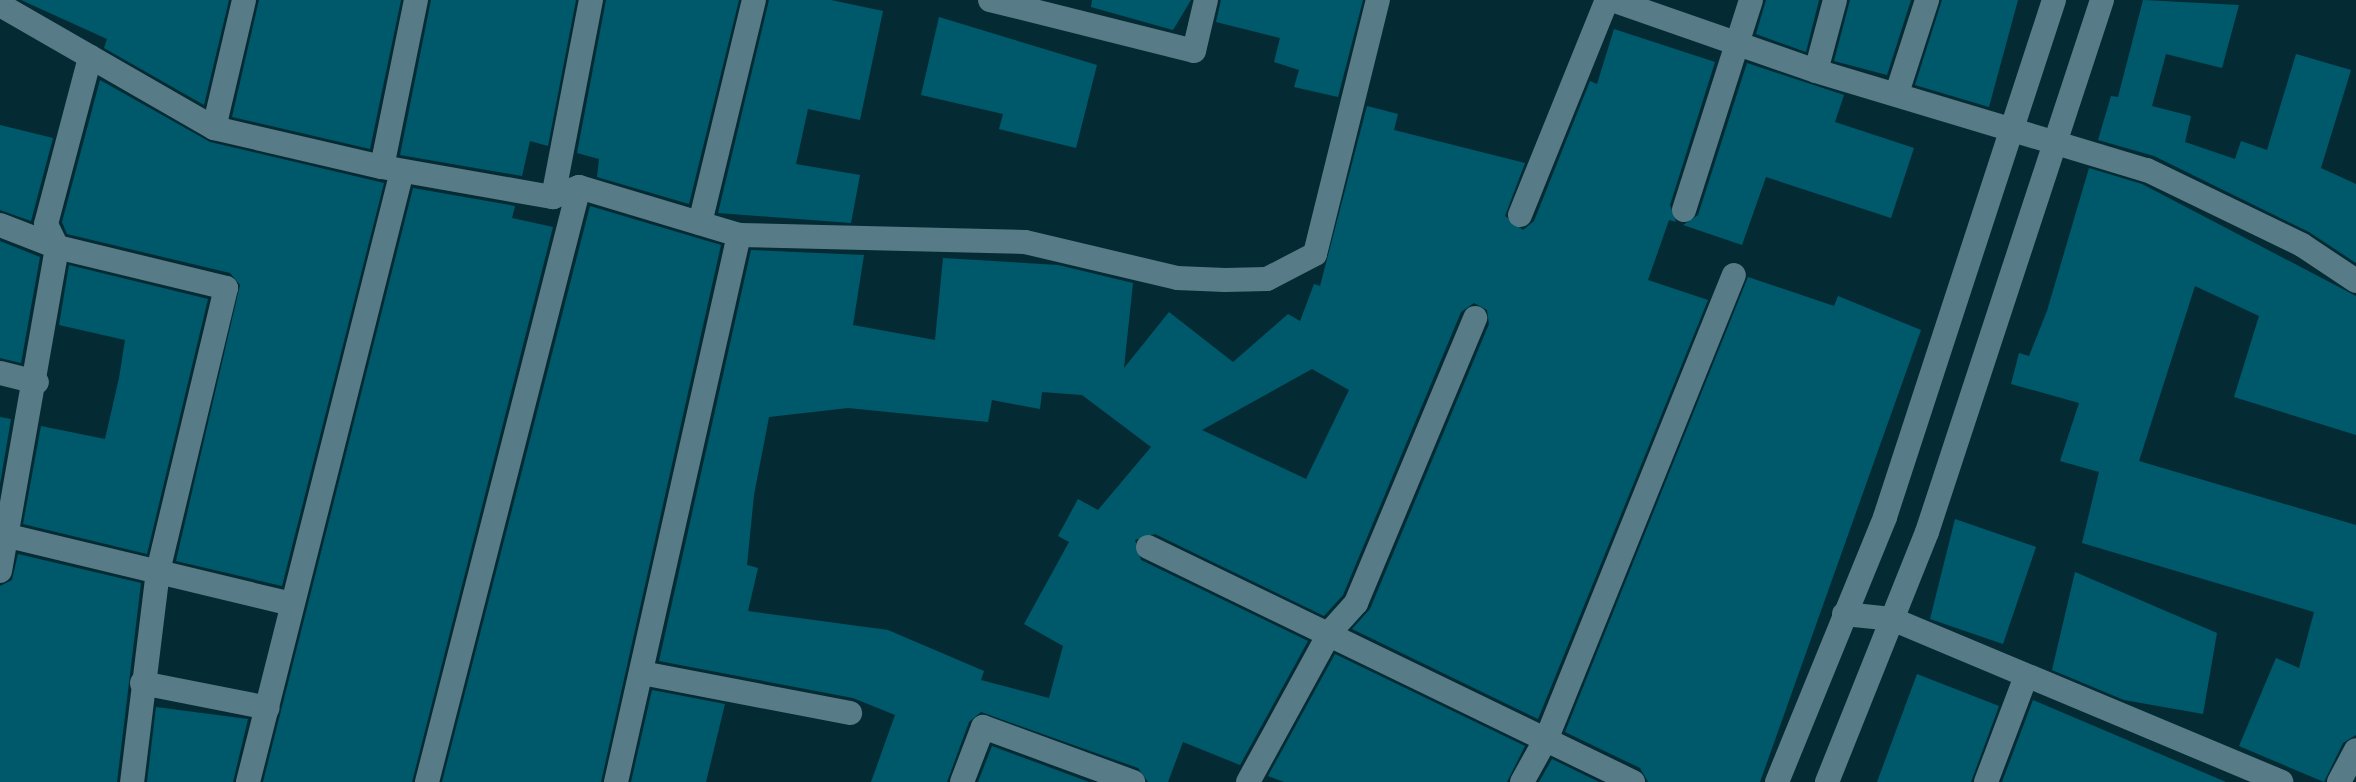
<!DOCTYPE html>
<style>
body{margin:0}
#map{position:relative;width:2356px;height:782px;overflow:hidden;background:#042b34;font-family:"Sofia Sans Condensed",sans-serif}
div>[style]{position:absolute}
.building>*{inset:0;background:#00596b}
.street>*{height:24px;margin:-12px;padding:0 12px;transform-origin:12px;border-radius:12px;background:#577c87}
.secondary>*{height:24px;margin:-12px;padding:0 12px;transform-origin:12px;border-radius:12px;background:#577c87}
span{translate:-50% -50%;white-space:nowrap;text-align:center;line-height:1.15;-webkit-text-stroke:6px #042b34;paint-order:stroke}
</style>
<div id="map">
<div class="building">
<i style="clip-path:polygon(21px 0,229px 0,204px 105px,104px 48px,107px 39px)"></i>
<i style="clip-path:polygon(259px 0,401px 0,370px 149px,232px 117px)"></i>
<i style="clip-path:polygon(431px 0,576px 0,548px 146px,530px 141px,522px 176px,400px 155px)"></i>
<i style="clip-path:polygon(606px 0,739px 0,689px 204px,597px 177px,599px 159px,577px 153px)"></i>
<i style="clip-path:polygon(769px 0,831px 0,883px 11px,860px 120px,808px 109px,796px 164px,860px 175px,851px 223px,718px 213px)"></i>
<i style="clip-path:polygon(1092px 0,1191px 0,1173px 30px,1091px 7px)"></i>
<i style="clip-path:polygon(1221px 0,1363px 0,1338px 97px,1294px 87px,1299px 70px,1274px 62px,1280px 38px,1216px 22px)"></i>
<i style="clip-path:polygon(1766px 0,1819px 0,1806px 52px,1756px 34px)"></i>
<i style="clip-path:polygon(1850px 0,1911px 0,1887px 75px,1834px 61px)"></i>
<i style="clip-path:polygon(1942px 0,2018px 0,1989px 107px,1915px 85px)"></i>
<i style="clip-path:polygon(2143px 0,2239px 5px,2222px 68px,2166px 54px,2152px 106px,2191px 116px,2185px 142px,2235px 159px,2241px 141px,2267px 150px,2296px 54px,2351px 70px,2321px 168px,2356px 184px,2356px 263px,2309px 232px,2154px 156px,2098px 140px,2111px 96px,2118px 97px)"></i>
<i style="clip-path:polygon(939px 17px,1097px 65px,1076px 148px,999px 129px,1003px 114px,921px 95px)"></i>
<i style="clip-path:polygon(evenodd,1614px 29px,1715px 62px,1670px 205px,1676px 222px,1669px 220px,1648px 280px,1708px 300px,1538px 719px,1352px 629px,1370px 609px,1489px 324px,1487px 310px,1474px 303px,1461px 312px,1343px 595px,1324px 616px,1155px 534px,1135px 540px,1141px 560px,1308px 641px,1240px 765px,1183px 742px,1168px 782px,1148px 782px,1138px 768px,981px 712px,969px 722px,947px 782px,871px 782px,895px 715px,853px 698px,659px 661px,751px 250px,864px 255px,853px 325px,935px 340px,943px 258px,1058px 265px,1133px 283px,1124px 368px,1169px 312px,1233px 362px,1288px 314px,1300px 321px,1314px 284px,1320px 286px,1367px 106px,1398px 114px,1394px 130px,1525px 163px,1505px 216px,1523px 230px,1534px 221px,1590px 81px,1597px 84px,1614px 29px,1312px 369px,1349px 390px,1306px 479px,1202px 430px,1312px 369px,1614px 29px,1042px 392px,1082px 395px,1151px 447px,1098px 510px,1078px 499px,1058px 536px,1069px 542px,1024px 624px,1063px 646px,1049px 698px,981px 680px,984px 671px,888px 630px,748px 611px,758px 568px,747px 565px,754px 495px,769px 417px,848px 408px,988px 422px,992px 400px,1040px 409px,1042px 392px)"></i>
<i style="clip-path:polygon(1747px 63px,1844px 95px,1835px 122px,1914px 148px,1891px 218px,1766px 177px,1742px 245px,1683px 225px,1698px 215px)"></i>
<i style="clip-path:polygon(100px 80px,210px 142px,384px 183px,282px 586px,176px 561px,240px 285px,230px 273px,67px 234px,62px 222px)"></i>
<i style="clip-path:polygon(0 125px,53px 138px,31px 221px,0 210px)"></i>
<i style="clip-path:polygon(2089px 168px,2142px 184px,2356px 296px,2356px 435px,2234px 397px,2259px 316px,2195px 286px,2139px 461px,2356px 525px,2356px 735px,2343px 743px,2324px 782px,2239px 746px,2276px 658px,2299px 668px,2314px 612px,2082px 543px,2099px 472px,2060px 461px,2079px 403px,2011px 384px,2019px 353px,2029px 356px,2047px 311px)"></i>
<i style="clip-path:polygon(413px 188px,515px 206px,512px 218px,553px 227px,412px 782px,263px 782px)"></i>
<i style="clip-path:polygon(590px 206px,721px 245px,601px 782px,442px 782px)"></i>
<i style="clip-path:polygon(0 241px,40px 257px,21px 363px,0 358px)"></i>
<i style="clip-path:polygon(69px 265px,208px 299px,147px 554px,23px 524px,41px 426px,105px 439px,119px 378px,125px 340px,59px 325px)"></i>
<i style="clip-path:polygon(1748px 277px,1834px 306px,1838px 296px,1921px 330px,1760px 782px,1648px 782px,1640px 768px,1565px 732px)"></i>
<i style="clip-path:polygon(0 417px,11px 419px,0 484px)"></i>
<i style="clip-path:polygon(1955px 519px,2036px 547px,2003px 644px,1930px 619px)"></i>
<i style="clip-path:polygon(18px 554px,141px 583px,117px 782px,0 782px,0 586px,12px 580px)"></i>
<i style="clip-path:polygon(2075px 572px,2217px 633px,2203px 714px,2124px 700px,2052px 670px)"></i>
<i style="clip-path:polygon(1335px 654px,1525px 746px,1507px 782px,1284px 782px,1268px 776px)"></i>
<i style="clip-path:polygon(1917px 674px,1999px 706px,1971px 782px,1877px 782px)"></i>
<i style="clip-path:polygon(652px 690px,725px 704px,706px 782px,631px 782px)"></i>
<i style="clip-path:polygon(2033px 700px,2226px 782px,2002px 782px)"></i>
<i style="clip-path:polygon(156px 707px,248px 719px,233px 782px,147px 782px)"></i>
<i style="clip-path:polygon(992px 746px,1089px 782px,978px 782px)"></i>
<i style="clip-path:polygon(1552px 759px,1599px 782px,1539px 782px)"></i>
</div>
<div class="street">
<i style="left:990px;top:0;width:210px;rotate:14deg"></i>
<i style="left:1194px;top:51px;width:52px;rotate:-76.8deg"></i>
<i style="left:1612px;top:0;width:216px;rotate:19.2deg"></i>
<i style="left:1816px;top:71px;width:345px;rotate:16.7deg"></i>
<i style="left:2147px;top:170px;width:172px;rotate:25.8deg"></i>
<i style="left:2302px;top:245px;width:65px;rotate:33.7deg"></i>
<i style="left:0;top:5px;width:247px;rotate:29.9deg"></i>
<i style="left:214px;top:128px;width:172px;rotate:13.1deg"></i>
<i style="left:382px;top:167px;width:174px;rotate:10deg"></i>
<i style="left:553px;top:197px;width:28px;rotate:-21deg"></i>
<i style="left:579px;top:187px;width:167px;rotate:16.7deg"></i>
<i style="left:739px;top:235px;width:286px;rotate:1.4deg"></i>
<i style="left:1025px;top:242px;width:156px;rotate:13.3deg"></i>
<i style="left:1177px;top:278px;width:48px;rotate:2.4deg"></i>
<i style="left:1225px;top:280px;width:42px;rotate:-1.4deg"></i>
<i style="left:1267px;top:279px;width:54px;rotate:-27.5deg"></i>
<i style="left:1315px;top:254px;width:262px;rotate:-76.1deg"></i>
<i style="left:1816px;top:71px;width:73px;rotate:-75deg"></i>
<i style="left:1897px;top:93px;width:98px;rotate:-72.1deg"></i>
<i style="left:214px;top:128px;width:131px;rotate:-76.8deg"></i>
<i style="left:382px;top:167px;width:170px;rotate:-78.5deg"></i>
<i style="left:553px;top:197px;width:201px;rotate:-79.1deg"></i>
<i style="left:1684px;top:210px;width:220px;rotate:-72.3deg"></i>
<i style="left:1520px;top:215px;width:232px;rotate:-68deg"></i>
<i style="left:700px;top:223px;width:229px;rotate:-76.4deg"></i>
<i style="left:0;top:225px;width:61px;rotate:21.1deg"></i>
<i style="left:57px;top:247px;width:174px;rotate:13.6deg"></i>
<i style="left:226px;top:288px;width:291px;rotate:103.5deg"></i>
<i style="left:158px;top:571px;width:213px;rotate:97deg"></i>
<i style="left:0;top:373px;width:38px;rotate:14deg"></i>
<i style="left:0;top:534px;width:300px;rotate:13.5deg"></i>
<i style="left:1148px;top:547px;width:539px;rotate:25.85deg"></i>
<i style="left:0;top:571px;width:329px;rotate:-80deg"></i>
<i style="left:57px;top:247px;width:25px;rotate:-116deg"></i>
<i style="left:46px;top:224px;width:173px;rotate:-75.2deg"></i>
<i style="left:1844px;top:614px;width:48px;rotate:5.9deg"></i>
<i style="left:1892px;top:619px;width:422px;rotate:22.7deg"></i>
<i style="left:642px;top:673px;width:212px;rotate:10.9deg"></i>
<i style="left:142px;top:683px;width:128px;rotate:11.2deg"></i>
<i style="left:248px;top:782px;width:630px;rotate:-75.85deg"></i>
<i style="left:427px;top:782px;width:614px;rotate:-75.67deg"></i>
<i style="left:616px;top:782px;width:561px;rotate:-77.33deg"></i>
<i style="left:962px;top:782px;width:59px;rotate:-69.1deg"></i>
<i style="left:983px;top:727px;width:160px;rotate:20.1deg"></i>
<i style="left:1248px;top:782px;width:171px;rotate:-61.3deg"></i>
<i style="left:1330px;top:632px;width:39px;rotate:-48deg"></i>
<i style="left:1356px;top:603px;width:309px;rotate:-67.3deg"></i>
<i style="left:1522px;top:782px;width:54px;rotate:-61deg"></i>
<i style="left:1548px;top:735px;width:496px;rotate:-68deg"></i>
<i style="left:1986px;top:782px;width:113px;rotate:-69.3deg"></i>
<i style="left:2339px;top:782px;width:36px;rotate:-62deg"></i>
</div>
<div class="secondary">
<i style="left:1777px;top:782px;width:286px;rotate:-67.8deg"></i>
<i style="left:1885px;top:517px;width:544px;rotate:-71.9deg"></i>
<i style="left:1827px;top:782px;width:269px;rotate:-68.2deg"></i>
<i style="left:1927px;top:532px;width:560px;rotate:-71.79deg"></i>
</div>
</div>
